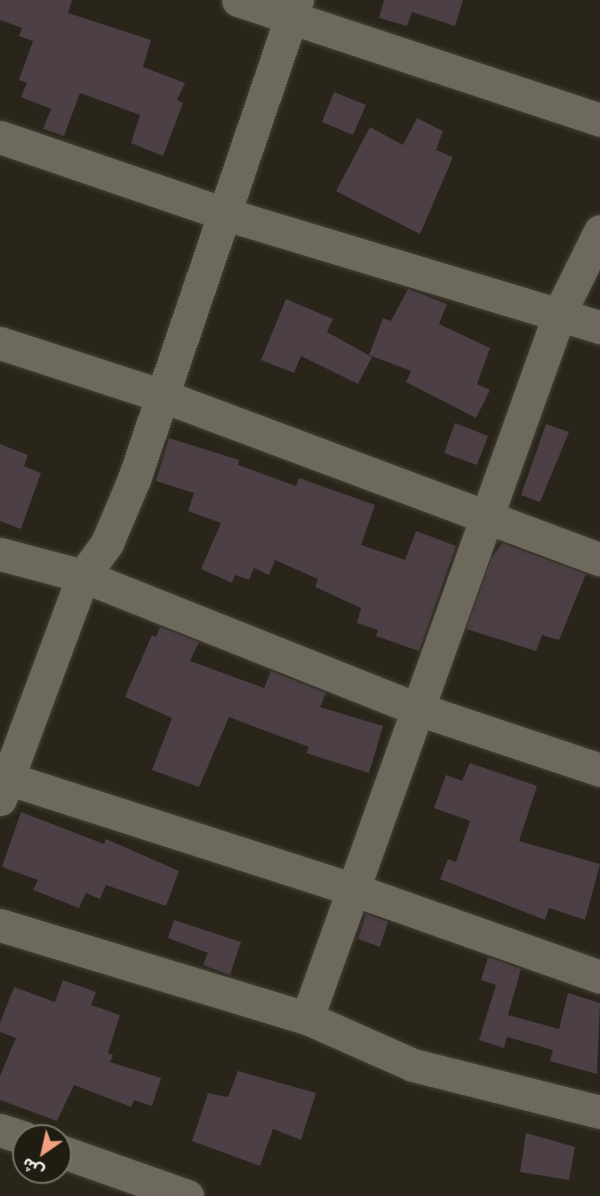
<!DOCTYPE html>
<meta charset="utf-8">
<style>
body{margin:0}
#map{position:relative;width:600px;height:1196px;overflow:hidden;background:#29251a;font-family:Arial,"Noto Sans Arabic",sans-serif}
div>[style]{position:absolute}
.building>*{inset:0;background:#4c3f45}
.roads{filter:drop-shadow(0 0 2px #444038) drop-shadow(0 0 2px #444038)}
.minor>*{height:33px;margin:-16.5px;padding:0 16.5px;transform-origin:16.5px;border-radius:16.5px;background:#6d695c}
span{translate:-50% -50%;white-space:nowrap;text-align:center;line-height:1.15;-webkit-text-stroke:5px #1f1c11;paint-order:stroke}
.north{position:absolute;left:12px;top:1124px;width:60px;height:60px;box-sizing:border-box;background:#1f1c11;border:2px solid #757268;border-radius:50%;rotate:214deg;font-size:16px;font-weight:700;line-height:24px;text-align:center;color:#f5f2eb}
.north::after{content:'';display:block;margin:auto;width:21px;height:27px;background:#f2a07f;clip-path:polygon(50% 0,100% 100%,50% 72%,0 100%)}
</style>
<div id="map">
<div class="building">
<i style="clip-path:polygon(0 0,72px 0,68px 13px,151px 40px,143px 67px,185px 83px,177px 100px,183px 103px,163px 156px,131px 143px,140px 115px,80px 93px,64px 136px,43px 129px,51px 109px,21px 97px,27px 83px,19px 80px,33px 41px,19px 36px,22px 28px,0 20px)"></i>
<i style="clip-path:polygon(384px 0,463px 0,455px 26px,412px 12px,407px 26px,379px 18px)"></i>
<i style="clip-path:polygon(334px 92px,366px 105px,353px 135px,322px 122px)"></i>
<i style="clip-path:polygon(417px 118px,443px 131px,436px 150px,453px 157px,420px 234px,336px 191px,370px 127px,403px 145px)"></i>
<i style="clip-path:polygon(408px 289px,447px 304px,439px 324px,490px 348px,477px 384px,490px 390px,476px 418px,406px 382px,411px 371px,369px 355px,383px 318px,391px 321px)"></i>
<i style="clip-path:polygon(286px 299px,333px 319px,327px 332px,372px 357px,358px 384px,301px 356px,294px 373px,261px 360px)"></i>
<i style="clip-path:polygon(455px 423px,488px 436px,477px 465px,444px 453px)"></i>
<i style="clip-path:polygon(546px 424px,569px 432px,540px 502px,521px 495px)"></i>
<i style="clip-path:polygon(169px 438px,239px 460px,238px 465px,296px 486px,299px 478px,375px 505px,361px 545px,405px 560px,416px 531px,456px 546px,419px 651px,376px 636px,378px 630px,357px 623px,361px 608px,315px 587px,318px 579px,275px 560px,269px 575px,254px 568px,249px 580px,235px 575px,232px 583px,201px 569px,221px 523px,188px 511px,194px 493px,156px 481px)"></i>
<i style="clip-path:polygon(0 444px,28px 455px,24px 466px,41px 473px,21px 529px,0 521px)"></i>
<i style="clip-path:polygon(502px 543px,586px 574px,559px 640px,542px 635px,536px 651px,466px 629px,491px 559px)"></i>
<i style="clip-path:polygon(160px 627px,199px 642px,190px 661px,264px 688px,271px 671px,326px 693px,320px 707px,383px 726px,369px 773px,306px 753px,309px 747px,229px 717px,199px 787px,152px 770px,172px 718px,125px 697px,152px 635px,156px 637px)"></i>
<i style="clip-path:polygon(470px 763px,537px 786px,519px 841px,600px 864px,585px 920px,549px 908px,545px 920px,440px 879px,448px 859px,456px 862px,470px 821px,434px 808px,446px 775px,462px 781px)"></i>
<i style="clip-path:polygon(21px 812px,104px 844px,106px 839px,179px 871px,166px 906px,106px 885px,100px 899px,86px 893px,79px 908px,33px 890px,38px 880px,2px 867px)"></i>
<i style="clip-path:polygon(366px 914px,388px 922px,380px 947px,358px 939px)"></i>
<i style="clip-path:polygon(174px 920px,241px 942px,230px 975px,203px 965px,208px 953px,168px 938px)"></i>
<i style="clip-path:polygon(488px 957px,521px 969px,508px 1015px,559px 1029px,568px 993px,600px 1003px,597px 1074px,550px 1061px,553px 1050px,507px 1037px,504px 1048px,479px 1040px,496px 985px,481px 980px)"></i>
<i style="clip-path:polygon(63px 980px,96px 992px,91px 1005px,120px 1015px,108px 1053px,113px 1055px,110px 1062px,161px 1078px,152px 1106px,134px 1100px,131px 1107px,74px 1085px,57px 1121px,0 1100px,0 1076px,16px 1038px,0 1032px,0 1023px,14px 987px,55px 1002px)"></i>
<i style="clip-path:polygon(238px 1071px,316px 1093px,301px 1140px,273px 1129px,260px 1166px,192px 1141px,208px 1093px,228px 1097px)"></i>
<i style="clip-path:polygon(526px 1133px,575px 1147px,569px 1180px,520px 1172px)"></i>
</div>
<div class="roads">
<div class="minor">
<i style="left:238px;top:0;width:381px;rotate:18.3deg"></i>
<i style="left:0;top:137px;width:238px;rotate:18.9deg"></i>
<i style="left:225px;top:214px;width:392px;rotate:16.8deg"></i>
<i style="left:0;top:343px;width:171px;rotate:18deg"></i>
<i style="left:163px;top:396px;width:466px;rotate:20.5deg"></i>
<i style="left:0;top:554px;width:86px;rotate:14.8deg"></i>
<i style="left:83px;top:576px;width:360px;rotate:21.7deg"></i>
<i style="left:418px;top:709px;width:192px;rotate:18.5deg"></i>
<i style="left:0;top:776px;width:370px;rotate:17.8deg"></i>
<i style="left:352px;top:889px;width:263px;rotate:19.5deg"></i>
<i style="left:0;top:799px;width:238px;rotate:-69.6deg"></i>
<i style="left:83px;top:576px;width:41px;rotate:-54deg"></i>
<i style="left:107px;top:543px;width:69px;rotate:-67.1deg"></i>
<i style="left:134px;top:479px;width:506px;rotate:-71.21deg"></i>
<i style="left:0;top:925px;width:321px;rotate:16.9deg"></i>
<i style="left:307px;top:1018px;width:116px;rotate:23.9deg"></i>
<i style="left:413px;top:1065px;width:193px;rotate:14.1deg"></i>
<i style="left:307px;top:1018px;width:750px;rotate:-70.28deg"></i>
<i style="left:560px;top:312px;width:90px;rotate:-63.7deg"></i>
<i style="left:0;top:1130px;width:25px;rotate:18deg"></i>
<i style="left:60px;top:1151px;width:135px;rotate:19.5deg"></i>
</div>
</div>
<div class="north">ش</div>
</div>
